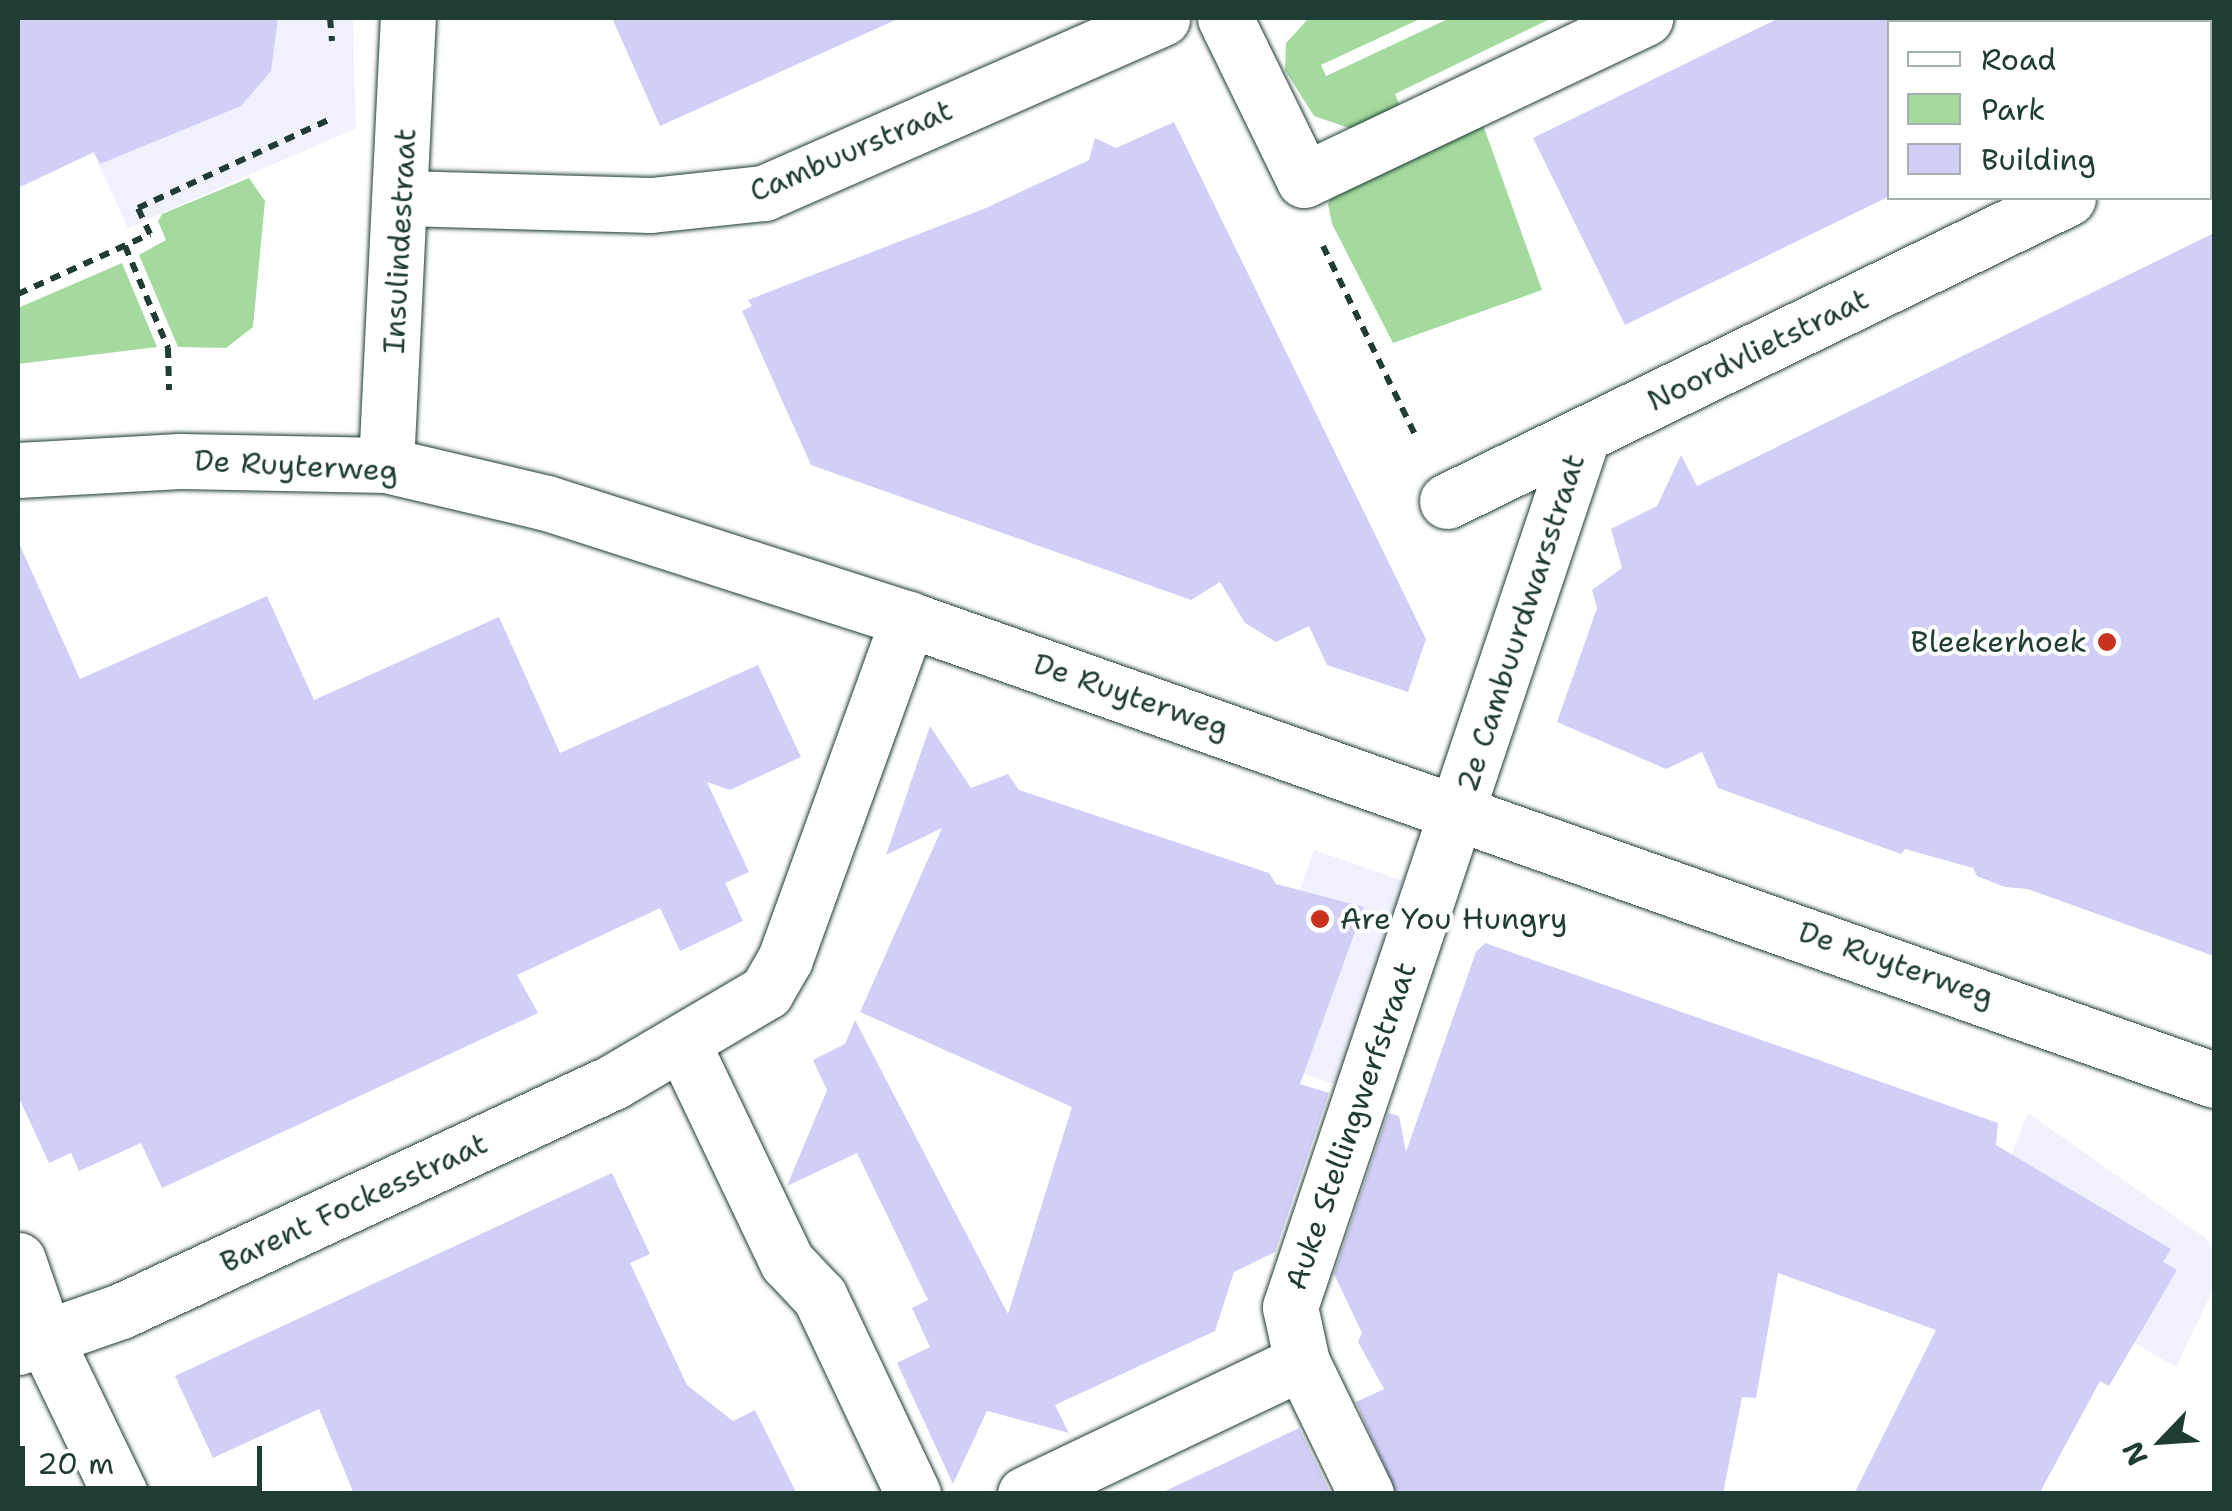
<!DOCTYPE html>
<style>
body{margin:0}
#map{position:relative;width:2232px;height:1511px;overflow:hidden;background:#fff;font-family:"Shantell Sans",sans-serif}
div>[style]{position:absolute}
.built>*{inset:0;background:#f1f1fd}
.green>*{inset:0;background:#a4da9e}
.building>*{inset:0;background:#d1cff8}
.path>*{height:6px;margin-top:-3px;transform-origin:0;background:repeating-linear-gradient(90deg,#1f3d34 0 10px,transparent 0 18px)}
.roads{filter:drop-shadow(0 0 2px #1f3d34) drop-shadow(0 0 2px #1f3d34)}
.minor>*{height:55px;margin:-27.5px;padding:0 27.5px;transform-origin:27.5px;border-radius:27.5px;background:#fff}
.dots>*{width:28px;height:28px;translate:-50% -50%;box-sizing:border-box;border:5px solid #fff;border-radius:50%}
span{translate:-50% -50%;white-space:nowrap;text-align:center;line-height:1.15;-webkit-text-stroke:8px #fff;paint-order:stroke}
.street-label{font-size:30px;color:#1f3d34}
.poi-label{font-size:30px;color:#1f3d34}
.right{translate:-100% -50%;text-align:right}
.left{translate:0 -50%;text-align:left}
.frame{position:absolute;inset:0;border:20px solid #1f3d34;pointer-events:none}
.legend{position:absolute;left:1887px;top:20px;width:325px;height:180px;box-sizing:border-box;background:#fff;border:2px solid #a5b1ae;margin:0;padding:12px 18px;list-style:none;font-size:30px;color:#1f3d34}
.legend li{display:flex;align-items:center;gap:20px;height:50px}
.legend b{width:50px;border:2px solid #a5b1ae}
.north{position:absolute;left:2112px;top:1391px;width:100px;height:100px;-webkit-text-stroke:8px #fff;paint-order:stroke;rotate:245deg;font-size:28px;font-weight:700;line-height:40px;text-align:center;color:#1f3d34}
.north::after{content:'';display:block;margin:auto;width:35px;height:45px;background:#1f3d34;clip-path:polygon(50% 0,100% 100%,50% 72%,0 100%)}
.scale{position:absolute;left:20px;top:1446px;width:242px;height:45px;box-sizing:border-box;border:5px solid #1f3d34;border-top:0;padding-left:12px;font-size:30px;line-height:35px;white-space:nowrap;color:#1f3d34;-webkit-text-stroke:8px #fff;paint-order:stroke}
</style>
<div id="map">
<div class="built">
<i style="clip-path:polygon(32px 18px,353px 18px,356px 128px,128px 228px)"></i>
<i style="clip-path:polygon(1314px 850px,1404px 881px,1335px 1084px,1243px 1054px)"></i>
<i style="clip-path:polygon(2028px 1113px,2207px 1239px,2214px 1255px,2214px 1288px,2176px 1367px,1973px 1250px)"></i>
</div>
<div class="green">
<i style="clip-path:polygon(1309px 18px,1422px 18px,1321px 65px,1326px 76px,1450px 18px,1552px 18px,1395px 94px,1401px 109px,1355px 130px,1314px 116px,1285px 70px,1286px 43px)"></i>
<i style="clip-path:polygon(1481px 119px,1542px 290px,1393px 343px,1332px 224px,1328px 204px,1332px 196px)"></i>
<i style="clip-path:polygon(249px 178px,265px 201px,253px 327px,226px 348px,178px 347px,139px 255px,166px 240px,158px 221px,162px 214px)"></i>
<i style="clip-path:polygon(122px 263px,157px 347px,18px 364px,18px 308px)"></i>
</div>
<div class="building">
<i style="clip-path:polygon(18px 18px,278px 18px,271px 71px,241px 106px,100px 164px,94px 152px,18px 188px)"></i>
<i style="clip-path:polygon(612px 18px,900px 18px,660px 126px)"></i>
<i style="clip-path:polygon(1779px 18px,1890px 18px,1890px 196px,1625px 325px,1533px 138px)"></i>
<i style="clip-path:polygon(1174px 122px,1426px 639px,1408px 692px,1327px 665px,1309px 626px,1276px 642px,1245px 623px,1220px 582px,1191px 600px,811px 465px,742px 311px,752px 306px,748px 300px,986px 208px,1089px 160px,1095px 138px,1116px 148px)"></i>
<i style="clip-path:polygon(2214px 233px,2214px 956px,2028px 889px,2005px 887px,1977px 876px,1973px 868px,1905px 849px,1901px 854px,1718px 788px,1702px 752px,1666px 769px,1557px 722px,1597px 608px,1592px 590px,1622px 568px,1611px 529px,1657px 506px,1681px 455px,1697px 486px)"></i>
<i style="clip-path:polygon(18px 541px,80px 679px,267px 596px,314px 700px,499px 617px,560px 753px,758px 665px,801px 757px,730px 790px,707px 782px,749px 872px,725px 883px,743px 921px,680px 951px,660px 908px,517px 975px,538px 1013px,162px 1188px,141px 1143px,79px 1171px,71px 1153px,49px 1163px,18px 1096px)"></i>
<i style="clip-path:polygon(930px 726px,971px 788px,1008px 774px,1019px 790px,1269px 873px,1276px 884px,1364px 907px,1300px 1084px,1329px 1093px,1275px 1252px,1234px 1272px,1215px 1331px,1055px 1405px,1069px 1433px,987px 1411px,953px 1484px,897px 1363px,930px 1347px,912px 1308px,928px 1300px,857px 1153px,787px 1186px,827px 1090px,813px 1060px,845px 1044px,855px 1020px,1008px 1314px,1072px 1107px,860px 1012px,942px 828px,886px 855px)"></i>
<i style="clip-path:polygon(1485px 943px,1998px 1123px,1996px 1145px,2171px 1249px,2163px 1262px,2177px 1270px,2109px 1386px,2100px 1381px,2039px 1494px,1854px 1494px,1936px 1330px,1778px 1273px,1756px 1398px,1742px 1397px,1723px 1494px,1397px 1494px,1356px 1402px,1384px 1389px,1358px 1342px,1362px 1333px,1334px 1274px,1388px 1113px,1399px 1116px,1406px 1152px,1476px 952px)"></i>
<i style="clip-path:polygon(612px 1173px,650px 1254px,630px 1263px,687px 1385px,733px 1421px,755px 1410px,797px 1494px,354px 1494px,319px 1409px,213px 1458px,175px 1376px)"></i>
<i style="clip-path:polygon(1299px 1428px,1331px 1494px,1159px 1494px)"></i>
</div>
<div class="path">
<i style="left:330px;top:18px;width:23px;rotate:85deg"></i>
<i style="left:125px;top:246px;width:111px;rotate:67.1deg"></i>
<i style="left:168px;top:348px;width:42px;rotate:88.6deg"></i>
<i style="left:1323px;top:246px;width:212px;rotate:64deg"></i>
<i style="left:18px;top:294px;width:145px;rotate:-24.4deg"></i>
<i style="left:150px;top:234px;width:29px;rotate:-115deg"></i>
<i style="left:138px;top:208px;width:215px;rotate:-24.8deg"></i>
</div>
<div class="roads">
<div class="minor">
<i style="left:1225px;top:18px;width:180px;rotate:64deg"></i>
<i style="left:1304px;top:180px;width:378px;rotate:-25.4deg"></i>
<i style="left:2210px;top:128px;width:5px;rotate:-37deg"></i>
<i style="left:403px;top:198px;width:248px;rotate:1.6deg"></i>
<i style="left:651px;top:205px;width:114px;rotate:-6.1deg"></i>
<i style="left:764px;top:193px;width:435px;rotate:-23.7deg"></i>
<i style="left:386px;top:465px;width:448px;rotate:-87.2deg"></i>
<i style="left:18px;top:470px;width:162px;rotate:-3.2deg"></i>
<i style="left:180px;top:461px;width:206px;rotate:1.1deg"></i>
<i style="left:386px;top:465px;width:165px;rotate:13.3deg"></i>
<i style="left:547px;top:503px;width:379px;rotate:17.8deg"></i>
<i style="left:908px;top:619px;width:1385px;rotate:19.44deg"></i>
<i style="left:1447px;top:501px;width:691px;rotate:-26.01deg"></i>
<i style="left:682px;top:1042px;width:244px;rotate:64.5deg"></i>
<i style="left:787px;top:1262px;width:48px;rotate:46.7deg"></i>
<i style="left:820px;top:1297px;width:218px;rotate:64.7deg"></i>
<i style="left:18px;top:1260px;width:83px;rotate:70.9deg"></i>
<i style="left:45px;top:1338px;width:173px;rotate:64.3deg"></i>
<i style="left:18px;top:1347px;width:109px;rotate:-19.3deg"></i>
<i style="left:121px;top:1311px;width:543px;rotate:-24.96deg"></i>
<i style="left:613px;top:1082px;width:178px;rotate:-30.5deg"></i>
<i style="left:766px;top:992px;width:38px;rotate:-60deg"></i>
<i style="left:785px;top:959px;width:362px;rotate:-70.1deg"></i>
<i style="left:1025px;top:1494px;width:307px;rotate:-25.5deg"></i>
<i style="left:1366px;top:1494px;width:147px;rotate:-115.9deg"></i>
<i style="left:1302px;top:1362px;width:56px;rotate:-102.3deg"></i>
<i style="left:1290px;top:1307px;width:920px;rotate:-71.43deg"></i>
</div>
</div>
<div class="dots">
<i style="left:2107px;top:642px;background:#c8321e"></i>
<i style="left:1320px;top:919px;background:#c8321e"></i>
</div>
<div class="street-label">
<span style="left:851px;top:151px;rotate:-23deg">Cambuurstraat</span>
<span style="left:400px;top:241px;rotate:-87deg">Insulindestraat</span>
<span style="left:1758px;top:350px;rotate:-26deg">Noordvlietstraat</span>
<span style="left:296px;top:466px;rotate:3deg">De Ruyterweg</span>
<span style="left:1521px;top:623px;rotate:-72deg">2e Cambuurdwarsstraat</span>
<span style="left:1131px;top:696px;rotate:19deg">De Ruyterweg</span>
<span style="left:1896px;top:964px;rotate:19deg">De Ruyterweg</span>
<span style="left:1351px;top:1126px;rotate:-71deg">Auke Stellingwerfstraat</span>
<span style="left:354px;top:1203px;rotate:-25deg">Barent Fockesstraat</span>
</div>
<div class="poi-label">
<span class="right" style="left:2087px;top:642px">Bleekerhoek</span>
<span class="left" style="left:1340px;top:919px">Are You Hungry</span>
</div>
<div class="frame"></div>
<ul class="legend">
<li><b style="height:12px;background:#fff"></b>Road</li>
<li><b style="height:28px;background:#a4da9e"></b>Park</li>
<li><b style="height:28px;background:#d1cff8"></b>Building</li>
</ul>
<div class="north">N</div>
<div class="scale">20 m</div>
</div>
